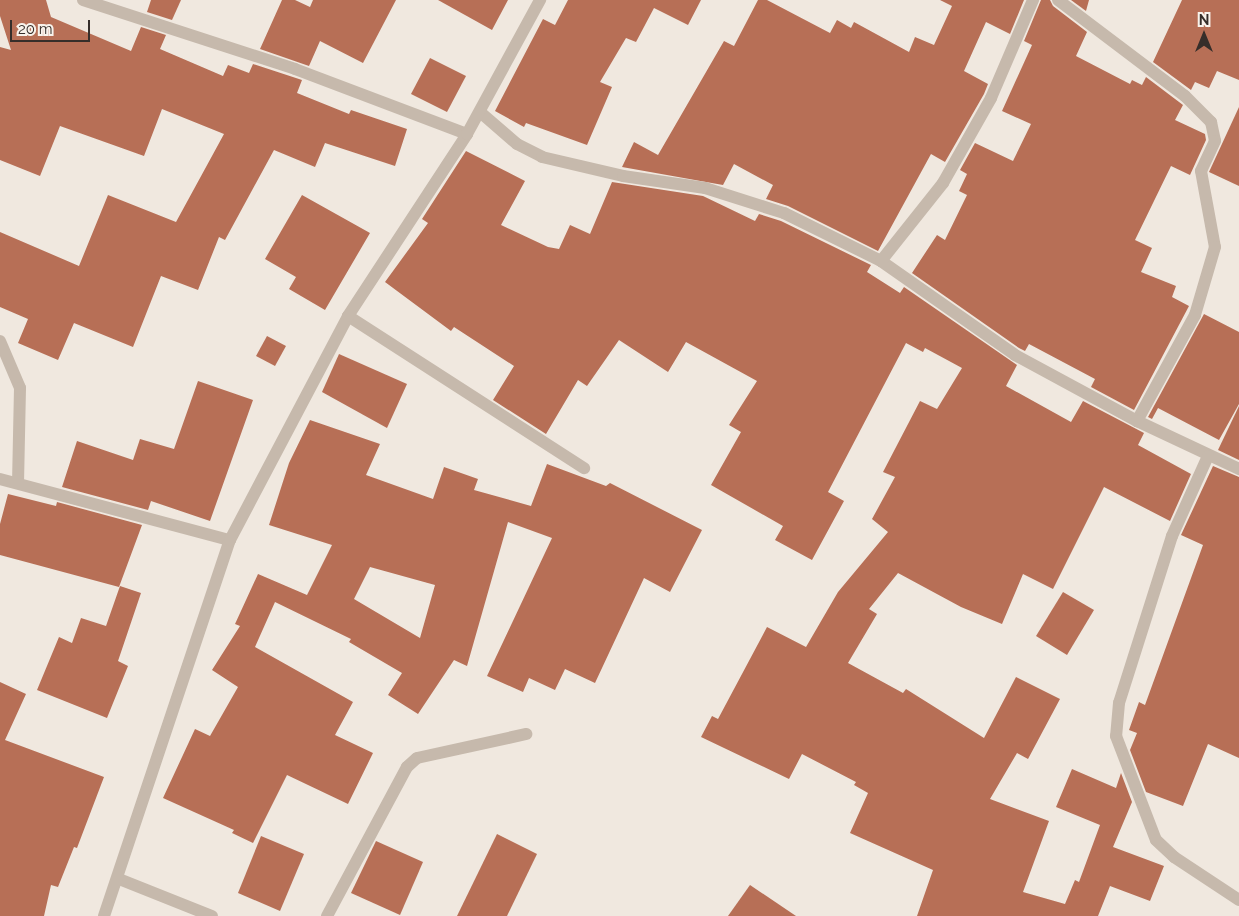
<!DOCTYPE html>
<style>
body{margin:0}
#map{position:relative;width:1239px;height:916px;overflow:hidden;background:#f0e8df;font-family:Raleway,sans-serif}
div>[style]{position:absolute}
.building>*{inset:0;background:#b76f56}
.minor>*{height:12px;margin:-6px;padding:0 6px;transform-origin:6px;border-radius:6px;background:#c6b9ac}
span{translate:-50% -50%;white-space:nowrap;text-align:center;line-height:1.15;-webkit-text-stroke:4px #f8f2eb;paint-order:stroke}
.north{position:absolute;left:1179px;top:10px;width:50px;height:50px;-webkit-text-stroke:4px #f8f2eb;paint-order:stroke;rotate:0deg;font-size:14px;font-weight:700;line-height:20px;text-align:center;color:#362e2a}
.north::after{content:'';display:block;margin:auto;width:18px;height:22px;background:#362e2a;clip-path:polygon(50% 0,100% 100%,50% 72%,0 100%)}
.scale{position:absolute;left:10px;top:20px;width:80px;height:22px;box-sizing:border-box;border:2px solid #362e2a;border-top:0;padding-left:6px;font-size:15px;line-height:18px;white-space:nowrap;color:#362e2a;-webkit-text-stroke:4px #f8f2eb;paint-order:stroke}
</style>
<div id="map">
<div class="building">
<i style="clip-path:polygon(0 0,46px 0,51px 17px,131px 51px,141px 27px,166px 35px,160px 49px,223px 76px,228px 65px,249px 73px,253px 64px,302px 80px,297px 93px,349px 114px,351px 110px,407px 129px,395px 166px,325px 143px,315px 167px,274px 150px,225px 240px,219px 237px,198px 290px,161px 276px,133px 347px,74px 323px,58px 360px,18px 343px,28px 319px,0 307px,0 232px,79px 266px,108px 195px,176px 222px,224px 134px,162px 109px,144px 156px,60px 126px,40px 176px,0 160px,0 47px,11px 50px,0 16px)"></i>
<i style="clip-path:polygon(151px 0,181px 0,172px 20px,147px 12px)"></i>
<i style="clip-path:polygon(282px 0,295px 0,310px 7px,313px 0,396px 0,363px 63px,320px 41px,309px 66px,260px 49px)"></i>
<i style="clip-path:polygon(438px 0,508px 0,492px 30px)"></i>
<i style="clip-path:polygon(568px 0,701px 0,688px 25px,654px 8px,636px 42px,626px 38px,600px 82px,612px 87px,587px 145px,526px 123px,524px 127px,495px 111px,543px 19px,555px 25px)"></i>
<i style="clip-path:polygon(758px 0,767px 0,830px 33px,837px 20px,851px 28px,854px 22px,909px 52px,915px 37px,934px 45px,952px 6px,940px 0,1024px 0,1010px 34px,986px 22px,964px 71px,988px 84px,984px 94px,945px 162px,931px 154px,878px 251px,788px 206px,766px 199px,773px 185px,734px 164px,723px 185px,622px 167px,634px 142px,658px 155px,724px 41px,734px 46px)"></i>
<i style="clip-path:polygon(1041px 0,1050px 0,1053px 6px,1087px 32px,1076px 56px,1130px 84px,1132px 80px,1142px 85px,1146px 77px,1183px 105px,1175px 120px,1205px 134px,1206px 140px,1190px 175px,1171px 166px,1135px 240px,1152px 248px,1141px 272px,1176px 286px,1172px 297px,1189px 306px,1134px 410px,1091px 387px,1095px 379px,1029px 344px,1025px 351px,1019px 348px,912px 273px,937px 235px,945px 240px,967px 195px,959px 191px,967px 174px,960px 170px,975px 143px,1013px 161px,1031px 124px,1002px 111px,1032px 45px,1024px 41px)"></i>
<i style="clip-path:polygon(1071px 0,1089px 0,1086px 11px)"></i>
<i style="clip-path:polygon(1182px 0,1239px 0,1239px 80px,1217px 71px,1209px 88px,1195px 82px,1191px 90px,1153px 62px)"></i>
<i style="clip-path:polygon(430px 58px,466px 76px,447px 112px,411px 94px)"></i>
<i style="clip-path:polygon(1239px 107px,1239px 186px,1209px 172px)"></i>
<i style="clip-path:polygon(466px 151px,525px 181px,501px 225px,548px 247px,559px 249px,570px 225px,590px 234px,612px 182px,703px 196px,755px 221px,759px 214px,781px 221px,871px 265px,867px 272px,900px 293px,904px 287px,1017px 365px,1006px 386px,1071px 422px,1083px 401px,1144px 433px,1138px 445px,1191px 474px,1170px 521px,1104px 487px,1053px 589px,1023px 574px,1002px 624px,961px 607px,898px 573px,869px 609px,877px 614px,848px 663px,903px 693px,906px 689px,984px 738px,1016px 677px,1060px 699px,1028px 759px,1017px 753px,990px 799px,1049px 821px,1023px 892px,1065px 904px,1075px 880px,1079px 882px,1100px 825px,1056px 807px,1072px 769px,1116px 788px,1121px 773px,1132px 802px,1113px 847px,1164px 866px,1150px 901px,1110px 886px,1098px 916px,917px 916px,933px 870px,850px 833px,868px 793px,854px 785px,856px 782px,802px 754px,789px 779px,701px 737px,712px 716px,718px 719px,767px 627px,806px 647px,838px 592px,888px 532px,872px 519px,895px 477px,883px 472px,920px 401px,937px 409px,962px 368px,925px 348px,923px 352px,906px 343px,828px 492px,844px 501px,812px 560px,775px 540px,783px 526px,711px 485px,741px 432px,729px 425px,757px 381px,686px 342px,668px 372px,619px 340px,587px 386px,578px 380px,546px 434px,493px 400px,514px 366px,454px 327px,451px 331px,385px 282px,428px 223px,422px 219px)"></i>
<i style="clip-path:polygon(302px 195px,370px 233px,325px 310px,289px 289px,296px 277px,265px 259px)"></i>
<i style="clip-path:polygon(1204px 314px,1239px 332px,1239px 404px,1219px 440px,1158px 408px,1152px 419px,1148px 417px)"></i>
<i style="clip-path:polygon(267px 336px,286px 346px,275px 366px,256px 356px)"></i>
<i style="clip-path:polygon(339px 354px,407px 384px,387px 428px,322px 392px)"></i>
<i style="clip-path:polygon(198px 381px,253px 400px,210px 521px,151px 501px,148px 510px,62px 487px,77px 441px,133px 460px,140px 439px,174px 449px)"></i>
<i style="clip-path:polygon(1239px 406px,1239px 460px,1218px 450px)"></i>
<i style="clip-path:polygon(evenodd,310px 420px,380px 444px,366px 475px,433px 499px,444px 467px,478px 479px,474px 490px,531px 506px,547px 464px,606px 486px,610px 483px,702px 530px,670px 592px,644px 578px,595px 683px,565px 669px,555px 690px,529px 678px,523px 692px,487px 676px,552px 538px,508px 522px,467px 666px,454px 660px,418px 714px,388px 695px,402px 673px,349px 642px,351px 639px,275px 602px,255px 647px,353px 702px,335px 735px,373px 753px,348px 804px,287px 775px,253px 843px,232px 833px,234px 830px,163px 798px,195px 729px,210px 736px,238px 687px,212px 670px,240px 626px,235px 624px,258px 574px,307px 595px,332px 545px,269px 525px,289px 463px,310px 420px,370px 567px,435px 585px,420px 638px,354px 599px,370px 567px)"></i>
<i style="clip-path:polygon(1213px 466px,1239px 477px,1239px 758px,1208px 744px,1183px 806px,1146px 792px,1130px 750px,1137px 733px,1129px 730px,1139px 702px,1145px 705px,1203px 545px,1181px 535px)"></i>
<i style="clip-path:polygon(8px 494px,56px 506px,57px 502px,142px 525px,119px 587px,0 555px,0 524px)"></i>
<i style="clip-path:polygon(120px 586px,141px 593px,118px 661px,128px 666px,107px 718px,37px 690px,59px 637px,72px 643px,81px 618px,106px 626px)"></i>
<i style="clip-path:polygon(1063px 592px,1094px 610px,1067px 655px,1036px 636px)"></i>
<i style="clip-path:polygon(0 682px,26px 694px,5px 740px,104px 777px,77px 848px,74px 847px,58px 887px,51px 885px,44px 916px,0 916px)"></i>
<i style="clip-path:polygon(497px 834px,537px 854px,507px 916px,457px 916px)"></i>
<i style="clip-path:polygon(261px 836px,304px 854px,280px 911px,238px 893px)"></i>
<i style="clip-path:polygon(376px 841px,423px 862px,400px 915px,351px 893px)"></i>
<i style="clip-path:polygon(750px 885px,796px 916px,728px 916px)"></i>
</div>
<div class="minor">
<i style="left:83px;top:0;width:223px;rotate:18deg"></i>
<i style="left:295px;top:69px;width:184px;rotate:20.7deg"></i>
<i style="left:1058px;top:0;width:159px;rotate:37.1deg"></i>
<i style="left:1185px;top:96px;width:37px;rotate:45deg"></i>
<i style="left:1211px;top:122px;width:19px;rotate:78deg"></i>
<i style="left:1215px;top:141px;width:33px;rotate:115deg"></i>
<i style="left:1201px;top:171px;width:77px;rotate:79.6deg"></i>
<i style="left:1215px;top:247px;width:71px;rotate:106.4deg"></i>
<i style="left:1195px;top:315px;width:121px;rotate:118.7deg"></i>
<i style="left:480px;top:112px;width:49px;rotate:40.9deg"></i>
<i style="left:517px;top:144px;width:28px;rotate:27deg"></i>
<i style="left:542px;top:157px;width:83px;rotate:13.2deg"></i>
<i style="left:623px;top:176px;width:83px;rotate:8.3deg"></i>
<i style="left:705px;top:188px;width:83px;rotate:17.6deg"></i>
<i style="left:784px;top:213px;width:108px;rotate:26.3deg"></i>
<i style="left:881px;top:261px;width:164px;rotate:35deg"></i>
<i style="left:1015px;top:355px;width:139px;rotate:28.4deg"></i>
<i style="left:1137px;top:421px;width:113px;rotate:25.2deg"></i>
<i style="left:881px;top:261px;width:100px;rotate:-51.5deg"></i>
<i style="left:943px;top:183px;width:98px;rotate:-60.5deg"></i>
<i style="left:991px;top:98px;width:107px;rotate:-66.8deg"></i>
<i style="left:348px;top:316px;width:281px;rotate:32.8deg"></i>
<i style="left:0;top:341px;width:51px;rotate:66.9deg"></i>
<i style="left:20px;top:388px;width:94px;rotate:91.2deg"></i>
<i style="left:1208px;top:456px;width:88px;rotate:114.2deg"></i>
<i style="left:1172px;top:536px;width:175px;rotate:107.6deg"></i>
<i style="left:1119px;top:703px;width:33px;rotate:95deg"></i>
<i style="left:1116px;top:736px;width:111px;rotate:69deg"></i>
<i style="left:1156px;top:840px;width:25px;rotate:43deg"></i>
<i style="left:1174px;top:857px;width:78px;rotate:33.5deg"></i>
<i style="left:0;top:479px;width:238px;rotate:14.9deg"></i>
<i style="left:119px;top:879px;width:100px;rotate:21.7deg"></i>
<i style="left:104px;top:916px;width:397px;rotate:-71.5deg"></i>
<i style="left:230px;top:540px;width:253px;rotate:-62.2deg"></i>
<i style="left:348px;top:316px;width:217px;rotate:-56.8deg"></i>
<i style="left:467px;top:134px;width:153px;rotate:-61.4deg"></i>
<i style="left:327px;top:916px;width:169px;rotate:-61.8deg"></i>
<i style="left:407px;top:767px;width:13px;rotate:-42deg"></i>
<i style="left:417px;top:758px;width:112px;rotate:-12.4deg"></i>
</div>
<div class="north">N</div>
<div class="scale">20 m</div>
</div>
